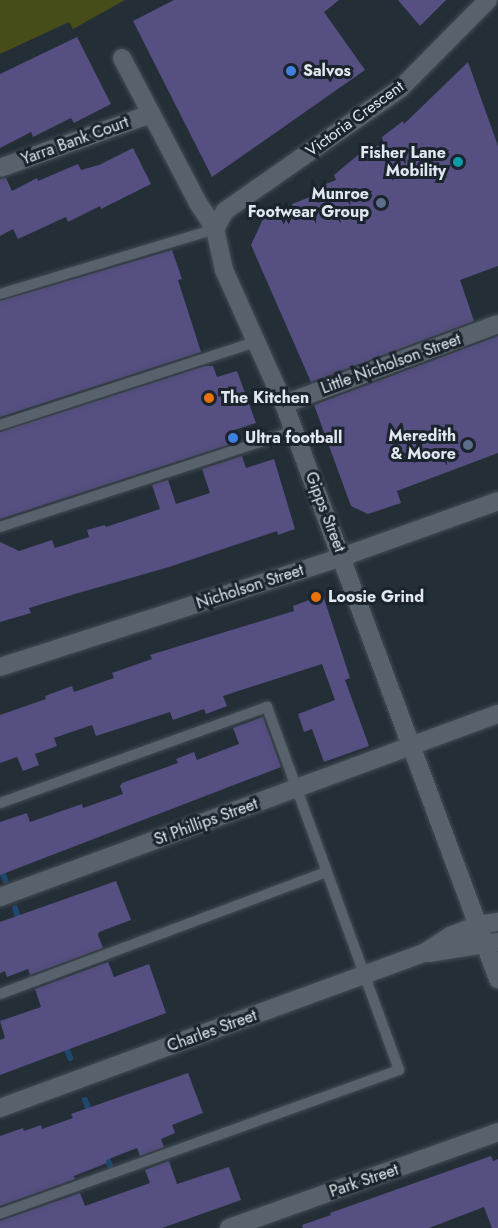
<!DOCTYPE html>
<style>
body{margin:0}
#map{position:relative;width:498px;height:1228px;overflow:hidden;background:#242e37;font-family:Jost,sans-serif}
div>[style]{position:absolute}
.green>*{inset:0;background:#474d19}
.stream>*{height:6px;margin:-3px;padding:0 3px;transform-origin:3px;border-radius:3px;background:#1e4870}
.building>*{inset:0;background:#554f82}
.roads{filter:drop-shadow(0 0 2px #444c54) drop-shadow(0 0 2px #444c54)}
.service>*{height:10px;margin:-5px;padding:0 5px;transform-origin:5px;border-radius:5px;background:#57626c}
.minor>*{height:18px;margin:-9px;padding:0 9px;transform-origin:9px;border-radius:9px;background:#57626c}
.tertiary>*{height:18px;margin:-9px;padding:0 9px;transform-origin:9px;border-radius:9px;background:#57626c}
.dots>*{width:16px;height:16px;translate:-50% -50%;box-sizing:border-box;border:3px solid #1b242d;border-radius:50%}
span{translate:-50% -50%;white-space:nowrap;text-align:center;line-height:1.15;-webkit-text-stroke:6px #1b242d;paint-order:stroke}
.poi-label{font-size:16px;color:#e1e7ee;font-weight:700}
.left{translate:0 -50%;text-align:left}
.right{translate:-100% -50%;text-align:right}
.street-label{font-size:16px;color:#e1e7ee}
</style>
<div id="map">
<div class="green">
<i style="clip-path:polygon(0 0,125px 0,73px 29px,69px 22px,0 54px)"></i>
</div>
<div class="stream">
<i style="left:0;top:866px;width:15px;rotate:70deg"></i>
<i style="left:15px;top:908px;width:16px;rotate:72deg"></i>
<i style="left:65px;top:1044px;width:15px;rotate:70deg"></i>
<i style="left:85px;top:1100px;width:16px;rotate:68deg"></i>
<i style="left:105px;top:1152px;width:15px;rotate:70deg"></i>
</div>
<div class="building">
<i style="clip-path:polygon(174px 0,339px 0,324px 12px,365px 70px,212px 177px,133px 21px)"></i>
<i style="clip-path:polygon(398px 0,446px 0,420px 26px)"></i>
<i style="clip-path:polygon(77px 37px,111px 104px,74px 123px,71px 118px,33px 137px,31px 132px,0 148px,0 74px)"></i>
<i style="clip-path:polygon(468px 62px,498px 146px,498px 266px,460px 280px,474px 321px,311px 382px,251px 245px,263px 219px,293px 208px,292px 204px,315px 195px,313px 189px,336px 180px,334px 175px,364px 150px,384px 144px,382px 137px,403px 121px,404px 124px)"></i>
<i style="clip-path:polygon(133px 148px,151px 184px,101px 209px,100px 206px,68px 222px,66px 217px,18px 239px,13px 229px,0 236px,0 179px,6px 178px,12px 191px,37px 178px,38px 181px,78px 164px,81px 170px,99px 165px)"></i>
<i style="clip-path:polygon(172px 250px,182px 279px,178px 280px,201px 352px,0 417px,0 301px)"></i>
<i style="clip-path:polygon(498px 336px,498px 453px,397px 491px,401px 503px,368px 514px,351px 506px,314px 405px)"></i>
<i style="clip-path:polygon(205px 366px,213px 366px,217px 377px,237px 371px,256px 423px,234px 430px,237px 442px,0 519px,0 432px)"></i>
<i style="clip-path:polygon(242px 456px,246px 468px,274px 459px,295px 529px,278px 535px,277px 531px,169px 567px,75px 594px,29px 608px,31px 613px,0 622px,0 542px,19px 551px,52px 540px,55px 548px,89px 537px,87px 530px,105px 525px,106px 527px,160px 509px,152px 485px,168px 480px,176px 504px,210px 493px,202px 469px)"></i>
<i style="clip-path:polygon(323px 595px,350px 678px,345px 680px,369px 746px,324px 762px,312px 729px,304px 732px,298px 714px,335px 700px,322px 664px,223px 696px,227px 706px,206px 714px,204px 709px,173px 720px,170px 712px,96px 736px,92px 725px,54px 738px,57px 746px,35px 754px,39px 765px,23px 771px,17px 757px,0 763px,0 715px,46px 699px,45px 696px,72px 686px,74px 692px,114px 678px,112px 673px,152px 659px,150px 655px,294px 611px,293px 606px)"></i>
<i style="clip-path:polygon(263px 717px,281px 767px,0 875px,0 822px,27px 813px,30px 822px,82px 804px,83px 808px,123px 794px,120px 786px,122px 783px,178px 763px,176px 759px,194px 752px,197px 760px,239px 744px,233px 728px)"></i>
<i style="clip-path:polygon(116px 881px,131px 920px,99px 932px,98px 935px,103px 948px,30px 975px,28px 969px,7px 977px,5px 971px,0 973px,0 922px)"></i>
<i style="clip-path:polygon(108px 962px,114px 977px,149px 964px,166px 1013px,0 1075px,0 1040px,5px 1038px,0 1021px,41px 1007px,35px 989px)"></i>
<i style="clip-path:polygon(188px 1073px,203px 1113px,172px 1125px,175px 1133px,161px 1139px,164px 1147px,140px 1156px,137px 1148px,106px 1160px,107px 1163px,74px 1176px,75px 1179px,0 1206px,0 1136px,23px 1128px,24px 1131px,41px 1125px,42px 1129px,73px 1118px,71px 1114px)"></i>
<i style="clip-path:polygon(491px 1156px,493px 1161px,498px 1159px,498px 1228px,492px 1228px,484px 1207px,429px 1228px,303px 1228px,302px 1225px,331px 1215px,330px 1213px)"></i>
<i style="clip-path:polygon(169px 1161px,177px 1184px,229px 1167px,241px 1200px,162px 1228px,0 1228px,0 1221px,80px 1193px,85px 1206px,150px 1183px,145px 1170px)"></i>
</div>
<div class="roads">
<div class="service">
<i style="left:0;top:294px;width:225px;rotate:-16.8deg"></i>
<i style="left:0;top:425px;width:269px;rotate:-18deg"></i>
<i style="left:0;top:527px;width:309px;rotate:-18.1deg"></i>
<i style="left:0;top:803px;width:284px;rotate:-19.8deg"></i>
<i style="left:267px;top:707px;width:386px;rotate:70deg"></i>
<i style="left:399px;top:1070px;width:424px;rotate:160.2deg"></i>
<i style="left:0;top:994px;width:349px;rotate:-20.5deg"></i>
</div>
<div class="minor">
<i style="left:122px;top:58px;width:164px;rotate:62.3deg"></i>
<i style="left:198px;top:203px;width:31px;rotate:57deg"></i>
<i style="left:0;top:168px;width:160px;rotate:-19.7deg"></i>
<i style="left:284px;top:404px;width:228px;rotate:-20.5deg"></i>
<i style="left:0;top:897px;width:531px;rotate:-20.18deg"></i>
<i style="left:429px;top:953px;width:70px;rotate:-9.1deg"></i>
<i style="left:0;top:1108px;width:451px;rotate:-20.1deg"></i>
<i style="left:424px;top:953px;width:31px;rotate:-33deg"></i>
<i style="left:450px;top:936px;width:30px;rotate:-21deg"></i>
<i style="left:478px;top:925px;width:20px;rotate:-9deg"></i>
<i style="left:229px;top:1228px;width:286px;rotate:-19.6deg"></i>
</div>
<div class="tertiary">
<i style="left:488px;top:0;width:124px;rotate:134.7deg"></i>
<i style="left:401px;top:88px;width:215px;rotate:145.1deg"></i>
<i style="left:225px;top:211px;width:21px;rotate:119deg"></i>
<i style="left:215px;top:229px;width:42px;rotate:77.6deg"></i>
<i style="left:224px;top:270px;width:147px;rotate:65.9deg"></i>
<i style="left:284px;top:404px;width:614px;rotate:69.59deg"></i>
<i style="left:0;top:667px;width:359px;rotate:-17.8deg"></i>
<i style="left:342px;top:557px;width:166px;rotate:-19.7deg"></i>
</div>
</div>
<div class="dots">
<i style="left:291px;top:71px;background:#3f7fe0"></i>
<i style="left:458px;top:162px;background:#0f9aa8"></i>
<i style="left:381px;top:203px;background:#5c6f8a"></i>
<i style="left:209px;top:398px;background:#e8710a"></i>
<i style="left:233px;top:438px;background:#3f7fe0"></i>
<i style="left:468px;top:445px;background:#5c6f8a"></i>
<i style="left:316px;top:597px;background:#e8710a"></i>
</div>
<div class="poi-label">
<span class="left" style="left:303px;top:71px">Salvos</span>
<span class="right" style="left:446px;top:162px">Fisher Lane<br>Mobility</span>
<span class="right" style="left:369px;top:203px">Munroe<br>Footwear Group</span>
<span class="left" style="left:221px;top:398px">The Kitchen</span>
<span class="right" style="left:456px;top:445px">Meredith<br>&amp; Moore</span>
<span class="left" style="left:245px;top:438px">Ultra football</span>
<span class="left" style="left:328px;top:597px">Loosie Grind</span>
</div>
<div class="street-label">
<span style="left:355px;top:119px;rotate:-36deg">Victoria Crescent</span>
<span style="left:75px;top:141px;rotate:-20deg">Yarra Bank Court</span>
<span style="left:391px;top:364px;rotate:-20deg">Little Nicholson Street</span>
<span style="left:325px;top:512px;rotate:69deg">Gipps Street</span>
<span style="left:250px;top:587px;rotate:-18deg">Nicholson Street</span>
<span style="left:206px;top:822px;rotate:-20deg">St Phillips Street</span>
<span style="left:212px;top:1031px;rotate:-20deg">Charles Street</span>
<span style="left:364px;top:1181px;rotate:-19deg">Park Street</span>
</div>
</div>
